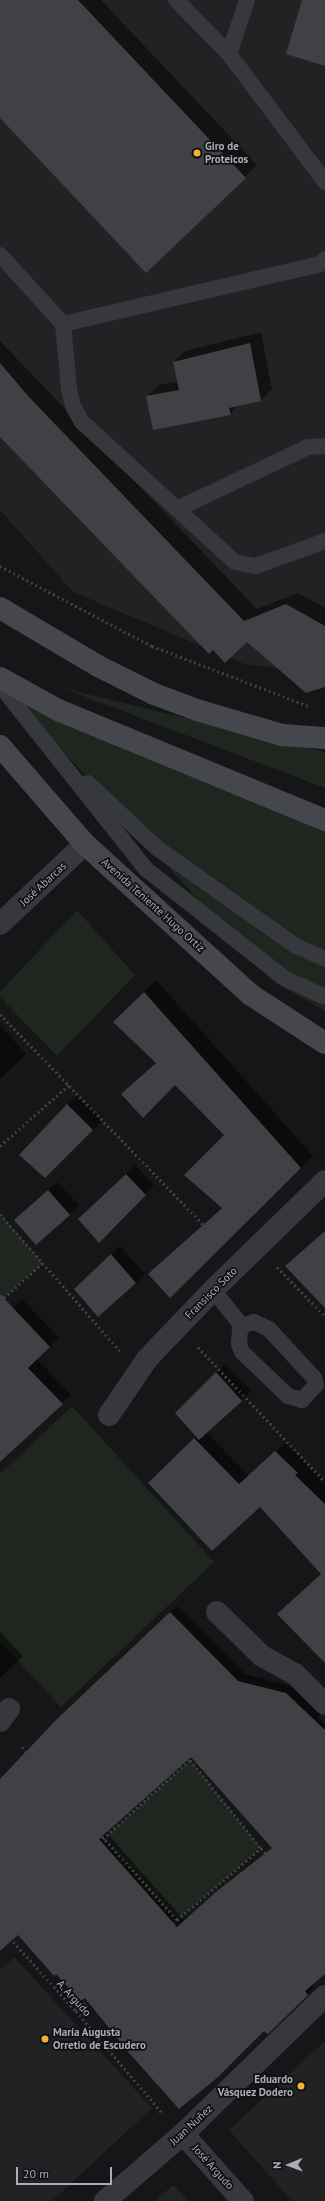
<!DOCTYPE html>
<meta charset="utf-8">
<style>
body{margin:0}
#map{position:relative;width:325px;height:2201px;overflow:hidden;background:#161618;font-family:"PT Sans",sans-serif}
div>[style]{position:absolute}
.built>*{inset:0;background:#222225}
.green>*{inset:0;background:#1e261f}
.shadow>*{inset:0;background:#0007}
.building>*{inset:0;background:#404145}
.path>*{height:2.5px;margin-top:-1.25px;transform-origin:0;background:repeating-linear-gradient(90deg,#3d3f44 0 2px,transparent 0 5px)}
.lane>*{height:16px;margin:-8px;padding:0 8px;transform-origin:8px;border-radius:8px;background:#37383d}
.street>*{height:22px;margin:-11px;padding:0 11px;transform-origin:11px;border-radius:11px;background:#37383d}
.secondary>*{height:22px;margin:-11px;padding:0 11px;transform-origin:11px;border-radius:11px;background:#45474d}
.dots>*{width:11px;height:11px;translate:-50% -50%;box-sizing:border-box;border:2px solid #111113;border-radius:50%}
span{translate:-50% -50%;white-space:nowrap;text-align:center;line-height:1.15;-webkit-text-stroke:3.5px #111113;paint-order:stroke}
.poi-label{font-size:11px;color:#a8adb8;font-weight:700}
.left{translate:0 -50%;text-align:left}
.right{translate:-100% -50%;text-align:right}
.street-label{font-size:11px;color:#a8adb8}
.north{position:absolute;left:269px;top:2145px;width:40px;height:40px;-webkit-text-stroke:3px #111113;paint-order:stroke;rotate:269deg;font-size:11px;font-weight:700;line-height:16px;text-align:center;color:#a8adb8}
.north::after{content:'';display:block;margin:auto;width:14px;height:18px;background:#a8adb8;clip-path:polygon(50% 0,100% 100%,50% 72%,0 100%)}
.scale{position:absolute;left:16px;top:2167px;width:96px;height:18px;box-sizing:border-box;border:2px solid #a8adb8;border-top:0;padding-left:5px;font-size:12px;line-height:14px;white-space:nowrap;color:#a8adb8;-webkit-text-stroke:3px #111113;paint-order:stroke}
</style>
<div id="map">
<div class="built">
<i style="clip-path:polygon(0 0,325px 0,325px 674px,244px 664px,73px 592px,0 510px)"></i>
<i style="clip-path:polygon(14px 1957px,152px 2108px,52px 2201px,0 2201px,0 1970px)"></i>
<i style="clip-path:polygon(325px 2041px,325px 2201px,292px 2201px,229px 2130px)"></i>
</div>
<div class="green">
<i style="clip-path:polygon(0 682px,325px 824px,325px 1011px,271px 980px)"></i>
<i style="clip-path:polygon(62px 688px,325px 752px,325px 788px)"></i>
<i style="clip-path:polygon(77px 910px,135px 975px,57px 1056px,0 997px,0 992px)"></i>
<i style="clip-path:polygon(0 1214px,43px 1263px,0 1301px)"></i>
<i style="clip-path:polygon(72px 1406px,214px 1562px,61px 1707px,0 1642px,0 1474px)"></i>
<i style="clip-path:polygon(190px 1760px,261px 1848px,177px 1920px,103px 1839px)"></i>
<i style="clip-path:polygon(173px 2185px,188px 2201px,155px 2201px)"></i>
</div>
<div class="shadow">
<i style="clip-path:polygon(0 0,101px 0,257px 165px,146px 271px,0 117px)"></i>
<i style="clip-path:polygon(261px 332px,272px 389px,261px 400px,240px 404px,230px 414px,147px 397px,158px 385px,178px 382px,174px 362px,185px 351px)"></i>
<i style="clip-path:polygon(0 341px,257px 609px,298px 593px,325px 608px,325px 686px,247px 641px,0 436px)"></i>
<i style="clip-path:polygon(156px 980px,313px 1156px,170px 1296px,149px 1274px,222px 1207px,225px 1135px,175px 1084px,123px 1094px,156px 1062px,114px 1022px)"></i>
<i style="clip-path:polygon(0 1025px,26px 1054px,0 1079px)"></i>
<i style="clip-path:polygon(77px 1095px,102px 1121px,45px 1176px,21px 1155px)"></i>
<i style="clip-path:polygon(135px 1165px,154px 1185px,108px 1233px,88px 1210px)"></i>
<i style="clip-path:polygon(57px 1182px,79px 1205px,36px 1243px,25px 1211px)"></i>
<i style="clip-path:polygon(120px 1246px,145px 1274px,136px 1283px,84px 1280px)"></i>
<i style="clip-path:polygon(22px 1299px,59px 1338px,37px 1359px,71px 1395px,0 1461px,0 1318px)"></i>
<i style="clip-path:polygon(225px 1364px,251px 1391px,206px 1432px,249px 1476px,285px 1443px,325px 1480px,325px 1661px,322px 1574px,260px 1506px,150px 1483px,197px 1436px,176px 1413px)"></i>
<i style="clip-path:polygon(evenodd,177px 1606px,245px 1674px,294px 1687px,321px 1713px,318px 1717px,325px 1724px,325px 1973px,311px 1985px,314px 1987px,268px 2033px,264px 2029px,85px 1997px,18px 1934px,0 1949px,0 1780px,64px 1713px,177px 1606px,191px 1756px,273px 1847px,225px 1885px,185px 1921px,106px 1832px,191px 1756px)"></i>
<i style="clip-path:polygon(0 1632px,23px 1656px,0 1678px)"></i>
</div>
<div class="building">
<i style="clip-path:polygon(0 0,78px 0,246px 178px,146px 273px,0 118px)"></i>
<i style="clip-path:polygon(302px 0,325px 0,325px 66px,286px 54px)"></i>
<i style="clip-path:polygon(250px 343px,261px 401px,229px 408px,231px 415px,153px 430px,146px 396px,179px 390px,173px 362px)"></i>
<i style="clip-path:polygon(0 363px,29px 397px,244px 621px,286px 604px,325px 626px,325px 687px,306px 693px,247px 642px,225px 663px,213px 650px,209px 654px,0 437px)"></i>
<i style="clip-path:polygon(144px 992px,301px 1168px,170px 1298px,148px 1274px,222px 1208px,184px 1175px,224px 1135px,175px 1085px,143px 1118px,121px 1094px,156px 1063px,113px 1022px)"></i>
<i style="clip-path:polygon(67px 1104px,93px 1130px,45px 1178px,19px 1155px)"></i>
<i style="clip-path:polygon(126px 1174px,146px 1195px,99px 1243px,78px 1219px)"></i>
<i style="clip-path:polygon(48px 1190px,70px 1215px,36px 1245px,14px 1220px)"></i>
<i style="clip-path:polygon(325px 1231px,325px 1308px,285px 1266px)"></i>
<i style="clip-path:polygon(111px 1254px,136px 1283px,98px 1317px,74px 1289px)"></i>
<i style="clip-path:polygon(0 1294px,50px 1347px,28px 1368px,63px 1404px,0 1462px)"></i>
<i style="clip-path:polygon(216px 1372px,242px 1401px,199px 1440px,175px 1413px)"></i>
<i style="clip-path:polygon(194px 1438px,239px 1484px,275px 1451px,298px 1473px,295px 1475px,325px 1504px,325px 1663px,277px 1614px,321px 1574px,260px 1507px,212px 1551px,148px 1483px)"></i>
<i style="clip-path:polygon(evenodd,170px 1612px,238px 1681px,286px 1693px,325px 1730px,325px 1974px,305px 1991px,308px 1995px,268px 2034px,264px 2031px,218px 2077px,179px 2109px,130px 2054px,85px 1998px,81px 2001px,56px 1974px,54px 1976px,18px 1935px,0 1951px,0 1779px,56px 1720px,170px 1612px,191px 1757px,272px 1848px,217px 1891px,177px 1927px,99px 1839px,191px 1757px)"></i>
</div>
<div class="path">
<i style="left:0;top:566px;width:172px;rotate:27.8deg"></i>
<i style="left:152px;top:646px;width:170px;rotate:21deg"></i>
<i style="left:0;top:1014px;width:320px;rotate:46deg"></i>
<i style="left:0;top:1146px;width:92px;rotate:-41.5deg"></i>
<i style="left:0;top:1214px;width:182px;rotate:48.8deg"></i>
<i style="left:277px;top:1267px;width:69px;rotate:45.6deg"></i>
<i style="left:0;top:1301px;width:57px;rotate:-41.5deg"></i>
<i style="left:198px;top:1347px;width:185px;rotate:46.7deg"></i>
<i style="left:22px;top:1747px;width:232px;rotate:48.1deg"></i>
<i style="left:190px;top:1760px;width:113px;rotate:51.1deg"></i>
<i style="left:261px;top:1848px;width:94px;rotate:47.2deg"></i>
<i style="left:103px;top:1839px;width:222px;rotate:-42.4deg"></i>
<i style="left:0;top:1927px;width:113px;rotate:47.9deg"></i>
<i style="left:76px;top:2011px;width:135px;rotate:49.8deg"></i>
<i style="left:76px;top:2011px;width:136px;rotate:-42deg"></i>
<i style="left:177px;top:1920px;width:111px;rotate:-40.6deg"></i>
</div>
<div class="lane">
<i style="left:176px;top:0;width:76px;rotate:45.5deg"></i>
<i style="left:229px;top:54px;width:160px;rotate:53.1deg"></i>
<i style="left:229px;top:54px;width:57px;rotate:-71.6deg"></i>
<i style="left:0;top:255px;width:93px;rotate:47.6deg"></i>
<i style="left:63px;top:324px;width:264px;rotate:-13.1deg"></i>
<i style="left:320px;top:264px;width:7px;rotate:-45deg"></i>
<i style="left:63px;top:324px;width:65px;rotate:84.7deg"></i>
<i style="left:69px;top:389px;width:17px;rotate:77deg"></i>
<i style="left:73px;top:406px;width:18px;rotate:61deg"></i>
<i style="left:82px;top:422px;width:207px;rotate:42.5deg"></i>
<i style="left:235px;top:562px;width:21px;rotate:11deg"></i>
<i style="left:256px;top:566px;width:73px;rotate:-19.9deg"></i>
<i style="left:177px;top:509px;width:145px;rotate:-25.3deg"></i>
<i style="left:308px;top:447px;width:17px;rotate:-3deg"></i>
<i style="left:0;top:685px;width:235px;rotate:51.6deg"></i>
<i style="left:146px;top:869px;width:176px;rotate:38.3deg"></i>
<i style="left:284px;top:978px;width:45px;rotate:24.9deg"></i>
<i style="left:88px;top:783px;width:95px;rotate:43.3deg"></i>
<i style="left:157px;top:848px;width:170px;rotate:35.2deg"></i>
<i style="left:296px;top:946px;width:32px;rotate:24deg"></i>
<i style="left:213px;top:1290px;width:46px;rotate:51.1deg"></i>
<i style="left:254px;top:1322px;width:17px;rotate:25deg"></i>
<i style="left:269px;top:1329px;width:67px;rotate:47.4deg"></i>
<i style="left:314px;top:1378px;width:7px;rotate:74deg"></i>
<i style="left:316px;top:1385px;width:21px;rotate:133deg"></i>
<i style="left:302px;top:1400px;width:15px;rotate:-164deg"></i>
<i style="left:288px;top:1396px;width:64px;rotate:-136.3deg"></i>
<i style="left:242px;top:1352px;width:9px;rotate:-111deg"></i>
<i style="left:239px;top:1344px;width:15px;rotate:-86deg"></i>
<i style="left:240px;top:1329px;width:4px;rotate:-56deg"></i>
<i style="left:242px;top:1326px;width:13px;rotate:-18deg"></i>
</div>
<div class="street">
<i style="left:0;top:924px;width:117px;rotate:-43.3deg"></i>
<i style="left:109px;top:1415px;width:68px;rotate:-55.8deg"></i>
<i style="left:147px;top:1359px;width:95px;rotate:-46.3deg"></i>
<i style="left:213px;top:1290px;width:156px;rotate:-44.2deg"></i>
<i style="left:217px;top:1612px;width:63px;rotate:44.4deg"></i>
<i style="left:262px;top:1656px;width:38px;rotate:29deg"></i>
<i style="left:295px;top:1674px;width:42px;rotate:45deg"></i>
<i style="left:0;top:1721px;width:15px;rotate:-53deg"></i>
<i style="left:183px;top:2134px;width:90px;rotate:48.2deg"></i>
<i style="left:105px;top:2201px;width:103px;rotate:-40.7deg"></i>
<i style="left:183px;top:2134px;width:198px;rotate:-44.2deg"></i>
</div>
<div class="secondary">
<i style="left:0;top:608px;width:114px;rotate:30.6deg"></i>
<i style="left:98px;top:666px;width:63px;rotate:26.6deg"></i>
<i style="left:154px;top:694px;width:46px;rotate:20.4deg"></i>
<i style="left:197px;top:710px;width:89px;rotate:16.4deg"></i>
<i style="left:282px;top:735px;width:43px;rotate:4deg"></i>
<i style="left:0;top:678px;width:66px;rotate:28.9deg"></i>
<i style="left:58px;top:710px;width:289px;rotate:22.4deg"></i>
<i style="left:0;top:746px;width:130px;rotate:49.1deg"></i>
<i style="left:85px;top:844px;width:224px;rotate:42.3deg"></i>
<i style="left:251px;top:995px;width:88px;rotate:33deg"></i>
</div>
<div class="dots">
<i style="left:197px;top:153px;background:#f2b134"></i>
<i style="left:45px;top:2039px;background:#f2b134"></i>
<i style="left:301px;top:2086px;background:#f2b134"></i>
</div>
<div class="poi-label">
<span class="left" style="left:205px;top:153px">Giro de<br>Proteicos</span>
<span class="left" style="left:53px;top:2039px">María Augusta<br>Orretio de Escudero</span>
<span class="right" style="left:293px;top:2086px">Eduardo<br>Vásquez Dodero</span>
</div>
<div class="street-label">
<span style="left:43px;top:884px;rotate:-43deg">José Abarcas</span>
<span style="left:153px;top:905px;rotate:42deg">Avenida Teniente Hugo Ortiz</span>
<span style="left:211px;top:1293px;rotate:-45deg">Fransisco Soto</span>
<span style="left:74px;top:1998px;rotate:48deg">A. Argudo</span>
<span style="left:191px;top:2125px;rotate:-43deg">Juan Nuñez</span>
<span style="left:213px;top:2167px;rotate:48deg">José Argudo</span>
</div>
<div class="north">N</div>
<div class="scale">20 m</div>
</div>
